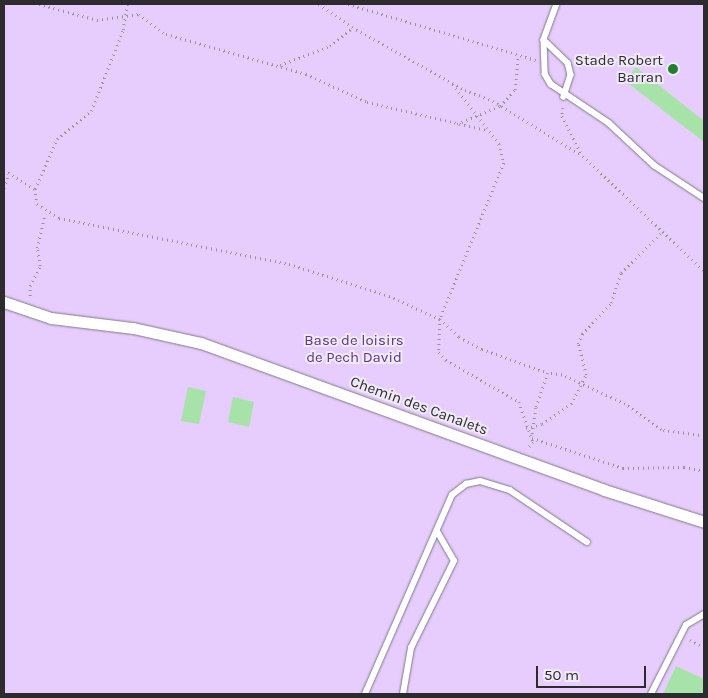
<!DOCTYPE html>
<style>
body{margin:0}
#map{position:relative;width:708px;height:698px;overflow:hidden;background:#f0eaf6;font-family:Karla,sans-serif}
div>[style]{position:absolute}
.green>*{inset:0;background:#e6cdfe}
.building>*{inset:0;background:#a7e2a9}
.path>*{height:2.5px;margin-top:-1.25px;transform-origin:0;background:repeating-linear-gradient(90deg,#98949c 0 1px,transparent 0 5px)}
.roads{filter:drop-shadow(0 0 1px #807a85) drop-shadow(0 0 1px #807a85)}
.service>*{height:5.5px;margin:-2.75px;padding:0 2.75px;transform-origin:2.75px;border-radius:2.75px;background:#fff}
.minor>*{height:11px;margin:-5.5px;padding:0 5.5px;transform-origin:5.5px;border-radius:5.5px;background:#fff}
.dots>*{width:14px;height:14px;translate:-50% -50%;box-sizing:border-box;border:2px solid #f0eaf6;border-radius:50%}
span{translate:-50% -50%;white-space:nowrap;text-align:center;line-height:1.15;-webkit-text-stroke:4px #f0eaf6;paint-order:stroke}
.poi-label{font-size:15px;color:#2d2b2f}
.right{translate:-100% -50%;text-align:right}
.park-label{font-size:15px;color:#613582}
.street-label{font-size:15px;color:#2d2b2f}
.frame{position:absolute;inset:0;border:5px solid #2d2b2f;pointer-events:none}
.scale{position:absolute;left:536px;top:666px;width:110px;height:22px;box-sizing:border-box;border:2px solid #2d2b2f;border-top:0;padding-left:6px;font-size:15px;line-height:18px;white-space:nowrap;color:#2d2b2f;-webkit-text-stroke:4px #f0eaf6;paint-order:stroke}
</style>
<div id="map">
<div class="green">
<i style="clip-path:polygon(4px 4px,704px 4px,704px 694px,4px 694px)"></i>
</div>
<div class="building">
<i style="clip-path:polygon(636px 67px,704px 121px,704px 142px,625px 81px)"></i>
<i style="clip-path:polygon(188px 387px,206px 391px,199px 424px,181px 421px)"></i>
<i style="clip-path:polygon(233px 397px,254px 402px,249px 427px,228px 422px)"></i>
<i style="clip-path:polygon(676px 666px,704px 679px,704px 694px,663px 694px)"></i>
</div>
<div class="path">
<i style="left:39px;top:4px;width:60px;rotate:15.4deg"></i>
<i style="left:97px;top:20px;width:42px;rotate:-8.1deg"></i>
<i style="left:139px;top:14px;width:34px;rotate:37deg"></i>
<i style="left:166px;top:34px;width:146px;rotate:15.9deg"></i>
<i style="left:306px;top:74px;width:67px;rotate:24.7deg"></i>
<i style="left:367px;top:102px;width:122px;rotate:13.2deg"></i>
<i style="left:319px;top:4px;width:40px;rotate:34.9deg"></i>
<i style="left:352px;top:27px;width:129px;rotate:29.1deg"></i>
<i style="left:465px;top:90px;width:30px;rotate:21deg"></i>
<i style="left:493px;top:101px;width:105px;rotate:31.4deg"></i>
<i style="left:583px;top:156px;width:167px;rotate:43.5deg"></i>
<i style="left:348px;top:4px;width:196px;rotate:16.6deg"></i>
<i style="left:280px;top:65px;width:53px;rotate:-20.8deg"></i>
<i style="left:330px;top:46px;width:28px;rotate:-39deg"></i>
<i style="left:453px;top:84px;width:76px;rotate:52.5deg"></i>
<i style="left:499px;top:144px;width:20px;rotate:75deg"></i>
<i style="left:504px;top:163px;width:169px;rotate:112.3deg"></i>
<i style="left:440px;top:319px;width:33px;rotate:92deg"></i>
<i style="left:439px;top:352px;width:11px;rotate:49deg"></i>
<i style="left:446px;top:360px;width:84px;rotate:29.9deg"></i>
<i style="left:519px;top:402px;width:42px;rotate:70.7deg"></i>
<i style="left:533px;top:442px;width:10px;rotate:127deg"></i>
<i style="left:563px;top:108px;width:8px;rotate:97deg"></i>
<i style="left:562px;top:116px;width:44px;rotate:62.9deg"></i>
<i style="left:457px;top:124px;width:47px;rotate:-22.7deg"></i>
<i style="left:500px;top:106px;width:22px;rotate:-47deg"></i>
<i style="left:515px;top:90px;width:33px;rotate:-85deg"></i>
<i style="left:4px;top:170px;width:36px;rotate:32deg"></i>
<i style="left:35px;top:189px;width:15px;rotate:82deg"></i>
<i style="left:37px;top:204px;width:26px;rotate:32deg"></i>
<i style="left:59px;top:218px;width:235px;rotate:11.3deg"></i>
<i style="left:289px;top:264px;width:105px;rotate:17.7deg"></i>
<i style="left:389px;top:296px;width:56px;rotate:24.3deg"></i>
<i style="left:440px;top:319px;width:26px;rotate:43deg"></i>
<i style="left:459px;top:337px;width:26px;rotate:28deg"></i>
<i style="left:482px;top:349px;width:70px;rotate:20deg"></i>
<i style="left:4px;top:188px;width:14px;rotate:-73deg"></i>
<i style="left:35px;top:189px;width:55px;rotate:-66.3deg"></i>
<i style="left:57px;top:139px;width:44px;rotate:-39.5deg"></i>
<i style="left:91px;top:111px;width:87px;rotate:-68.4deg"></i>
<i style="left:123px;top:30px;width:26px;rotate:-81deg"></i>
<i style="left:30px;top:296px;width:10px;rotate:-90deg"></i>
<i style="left:30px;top:286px;width:22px;rotate:-63deg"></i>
<i style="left:40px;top:266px;width:18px;rotate:-99deg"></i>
<i style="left:37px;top:248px;width:35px;rotate:-77deg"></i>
<i style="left:526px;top:428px;width:16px;rotate:-14deg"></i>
<i style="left:542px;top:424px;width:35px;rotate:-35deg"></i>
<i style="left:571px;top:404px;width:33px;rotate:-63deg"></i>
<i style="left:586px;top:375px;width:32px;rotate:-104deg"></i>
<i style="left:578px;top:344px;width:11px;rotate:-68deg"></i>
<i style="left:582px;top:334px;width:42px;rotate:-46.9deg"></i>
<i style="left:611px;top:303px;width:32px;rotate:-72deg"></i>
<i style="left:621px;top:273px;width:59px;rotate:-45deg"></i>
<i style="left:704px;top:436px;width:43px;rotate:-172.1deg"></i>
<i style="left:661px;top:430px;width:44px;rotate:-144.2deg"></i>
<i style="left:625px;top:404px;width:69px;rotate:-155.3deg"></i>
<i style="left:562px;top:375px;width:14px;rotate:-172deg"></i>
<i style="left:548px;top:373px;width:37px;rotate:109deg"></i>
<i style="left:536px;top:408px;width:30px;rotate:98deg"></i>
<i style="left:532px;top:438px;width:96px;rotate:18.2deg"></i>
<i style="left:623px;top:468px;width:61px;rotate:-0.9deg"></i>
<i style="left:684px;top:467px;width:20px;rotate:11deg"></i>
<i style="left:690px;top:640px;width:16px;rotate:27deg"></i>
</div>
<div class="roads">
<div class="service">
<i style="left:557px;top:4px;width:38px;rotate:110deg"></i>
<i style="left:544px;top:40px;width:34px;rotate:88deg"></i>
<i style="left:545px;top:74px;width:12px;rotate:59deg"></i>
<i style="left:551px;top:84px;width:70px;rotate:33.9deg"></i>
<i style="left:609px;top:123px;width:62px;rotate:43deg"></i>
<i style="left:654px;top:165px;width:60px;rotate:33.4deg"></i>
<i style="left:544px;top:40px;width:33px;rotate:44deg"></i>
<i style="left:568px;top:63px;width:12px;rotate:76deg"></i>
<i style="left:571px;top:75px;width:23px;rotate:108deg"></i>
<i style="left:365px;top:694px;width:217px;rotate:-66.4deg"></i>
<i style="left:452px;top:495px;width:18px;rotate:-38deg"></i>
<i style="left:466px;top:484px;width:14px;rotate:-12deg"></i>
<i style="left:480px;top:481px;width:31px;rotate:17deg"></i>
<i style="left:510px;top:490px;width:93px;rotate:34deg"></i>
<i style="left:403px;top:694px;width:47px;rotate:-80.1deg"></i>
<i style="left:411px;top:648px;width:97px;rotate:-63.7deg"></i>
<i style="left:454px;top:561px;width:34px;rotate:-120deg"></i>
<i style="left:651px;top:694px;width:77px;rotate:-63.1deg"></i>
<i style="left:686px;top:625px;width:21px;rotate:-31deg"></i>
</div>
<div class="minor">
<i style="left:4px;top:302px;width:50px;rotate:18.8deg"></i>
<i style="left:51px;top:318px;width:83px;rotate:7deg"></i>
<i style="left:133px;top:328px;width:70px;rotate:12.4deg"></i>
<i style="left:201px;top:343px;width:429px;rotate:20deg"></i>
<i style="left:604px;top:490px;width:105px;rotate:17.7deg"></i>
</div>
</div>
<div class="dots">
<i style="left:673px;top:69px;background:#207e2f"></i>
</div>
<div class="poi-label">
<span class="right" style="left:663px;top:69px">Stade Robert<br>Barran</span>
</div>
<div class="park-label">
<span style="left:354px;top:349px">Base de loisirs<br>de Pech David</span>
</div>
<div class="street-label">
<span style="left:419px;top:406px;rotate:20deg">Chemin des Canalets</span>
</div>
<div class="frame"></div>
<div class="scale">50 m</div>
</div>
